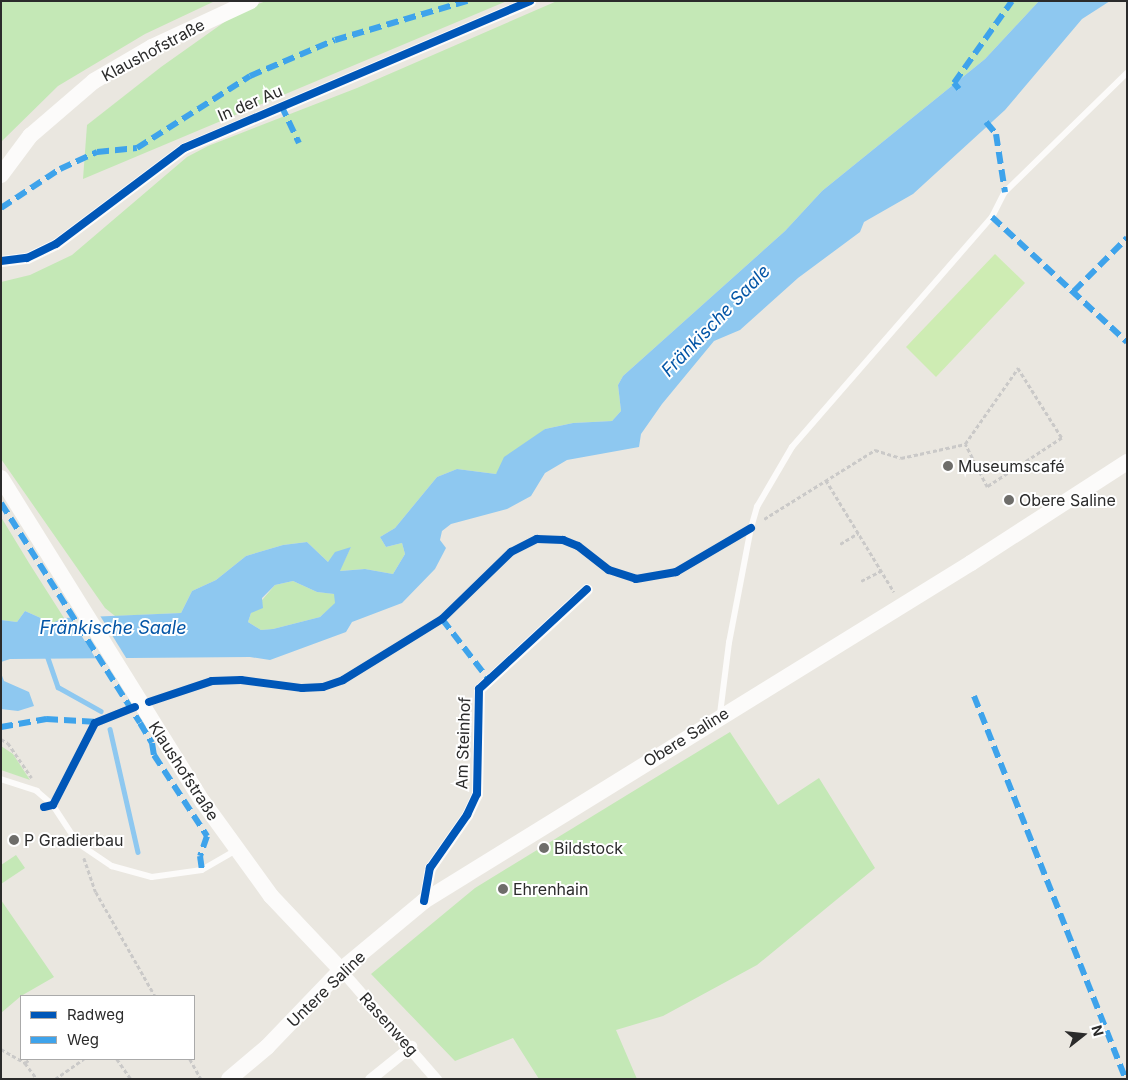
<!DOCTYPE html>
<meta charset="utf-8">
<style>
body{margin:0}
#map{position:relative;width:1128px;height:1080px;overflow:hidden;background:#eae7e0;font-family:Inter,sans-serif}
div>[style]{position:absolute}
.green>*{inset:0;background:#c4e8b6}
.pitch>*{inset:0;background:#ceecb3}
.water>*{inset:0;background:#8ec8f0}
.pier>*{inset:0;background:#eae7e0}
.stream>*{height:4.5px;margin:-2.25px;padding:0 2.25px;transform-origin:2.25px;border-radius:2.25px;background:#8ec8f0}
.path>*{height:2.5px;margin-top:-1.25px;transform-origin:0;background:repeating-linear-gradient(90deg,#cac9c8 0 4px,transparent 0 6.5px)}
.lane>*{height:5.5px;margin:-2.75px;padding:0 2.75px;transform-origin:2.75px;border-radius:2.75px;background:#fcfbfa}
.street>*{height:11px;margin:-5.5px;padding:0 5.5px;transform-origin:5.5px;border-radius:5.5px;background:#fcfbfa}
.secondary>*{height:16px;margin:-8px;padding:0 8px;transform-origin:8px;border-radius:8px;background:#fcfbfa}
.quiet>*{height:6px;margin-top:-3px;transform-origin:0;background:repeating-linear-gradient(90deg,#3ea3eb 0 12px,transparent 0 18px)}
.cycleway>*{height:8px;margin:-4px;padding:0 4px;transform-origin:4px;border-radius:4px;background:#0057b8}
.dots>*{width:14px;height:14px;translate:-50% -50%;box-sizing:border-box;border:2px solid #fff;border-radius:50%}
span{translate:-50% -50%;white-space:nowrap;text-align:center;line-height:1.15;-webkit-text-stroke:4px #fff;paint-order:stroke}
.street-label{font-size:16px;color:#2b2b2b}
.poi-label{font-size:16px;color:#2b2b2b}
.left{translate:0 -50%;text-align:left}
.water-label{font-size:18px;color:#0355a6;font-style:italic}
.frame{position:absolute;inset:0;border:2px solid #2b2b2b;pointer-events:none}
.legend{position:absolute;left:20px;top:995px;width:175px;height:65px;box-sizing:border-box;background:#fff;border:1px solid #aaa;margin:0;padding:6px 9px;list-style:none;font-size:15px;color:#2b2b2b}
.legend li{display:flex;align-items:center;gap:10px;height:25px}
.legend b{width:25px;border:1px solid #aaa}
.north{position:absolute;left:1058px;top:1010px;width:50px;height:50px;-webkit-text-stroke:4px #fff;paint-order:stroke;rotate:74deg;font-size:14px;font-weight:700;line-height:20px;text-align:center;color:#2b2b2b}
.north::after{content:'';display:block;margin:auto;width:18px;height:22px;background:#2b2b2b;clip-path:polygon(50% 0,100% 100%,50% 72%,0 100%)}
</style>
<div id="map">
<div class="green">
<i style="clip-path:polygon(1px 1px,215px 1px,145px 34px,58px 86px,1px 142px)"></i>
<i style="clip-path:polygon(266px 1px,507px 1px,83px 179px,87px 125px,161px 67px,240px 11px)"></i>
<i style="clip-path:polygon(557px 1px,1039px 1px,985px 59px,822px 191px,785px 231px,623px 376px,618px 385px,621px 411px,612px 421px,573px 423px,545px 429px,496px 474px,457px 469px,437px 477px,395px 528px,380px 537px,386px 547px,402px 543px,405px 554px,393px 574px,365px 569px,339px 571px,351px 547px,328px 562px,307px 542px,283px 545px,246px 556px,216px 580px,192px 591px,181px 613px,115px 616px,105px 608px,1px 459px,1px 282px,30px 275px,72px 255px,187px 157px,208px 146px,357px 88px)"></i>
<i style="clip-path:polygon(1px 517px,29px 563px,64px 618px,52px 623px,25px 611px,17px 622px,1px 620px)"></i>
<i style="clip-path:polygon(293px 581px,317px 592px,335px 594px,336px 603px,320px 617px,273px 629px,261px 630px,248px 622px,251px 613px,275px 585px)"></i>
<i style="clip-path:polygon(730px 732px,778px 805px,819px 778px,875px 868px,757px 965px,663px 1016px,616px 1030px,637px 1079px,539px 1079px,513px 1038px,455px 1061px,371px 974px,475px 888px)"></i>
<i style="clip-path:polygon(1px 746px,13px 754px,30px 780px,1px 770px)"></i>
<i style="clip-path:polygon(16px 855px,25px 868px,1px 884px,1px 865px)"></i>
<i style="clip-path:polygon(1px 900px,54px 977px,21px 996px,1px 1013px)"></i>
</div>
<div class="pitch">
<i style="clip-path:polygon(995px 254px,1025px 283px,936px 377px,906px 347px)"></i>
</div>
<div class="water">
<i style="clip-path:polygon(evenodd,1039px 1px,1110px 1px,1082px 19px,1005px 110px,913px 194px,864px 222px,860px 232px,798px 278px,740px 330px,714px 341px,662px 404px,641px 434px,639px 447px,567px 460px,545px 473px,531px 496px,507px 509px,451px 524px,442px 531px,440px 540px,446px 548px,435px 569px,402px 603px,352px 622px,346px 632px,270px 660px,250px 657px,10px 659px,1px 662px,1px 620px,17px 622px,25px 611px,52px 623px,64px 618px,181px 613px,192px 591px,216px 580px,246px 556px,283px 545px,307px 542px,328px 562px,335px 552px,351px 547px,340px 571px,365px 569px,393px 574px,405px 554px,402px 543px,386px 547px,380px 537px,395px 528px,437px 477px,457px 469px,496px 474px,504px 457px,545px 429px,573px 423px,612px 421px,621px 411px,618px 385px,623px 376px,785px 231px,822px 191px,985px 59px,1039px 1px,293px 581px,317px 592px,334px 594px,335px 603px,320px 617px,273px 629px,261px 630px,248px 622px,251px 613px,263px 608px,262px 598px,275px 585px,293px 581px)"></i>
<i style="clip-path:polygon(1px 673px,4px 681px,29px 692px,34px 706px,18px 711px,1px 709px)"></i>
</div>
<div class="pier">
<i style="clip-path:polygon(99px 614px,128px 661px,98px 662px,69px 616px)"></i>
</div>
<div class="stream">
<i style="left:47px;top:655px;width:34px;rotate:71deg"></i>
<i style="left:58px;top:687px;width:49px;rotate:29.2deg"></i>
<i style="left:110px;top:729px;width:126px;rotate:77.2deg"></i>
</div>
<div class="path">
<i style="left:826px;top:480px;width:131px;rotate:58.7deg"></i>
<i style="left:764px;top:519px;width:131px;rotate:-31.9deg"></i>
<i style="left:875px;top:450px;width:27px;rotate:17deg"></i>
<i style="left:901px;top:458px;width:66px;rotate:-12.3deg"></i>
<i style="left:965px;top:444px;width:93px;rotate:-55.1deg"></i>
<i style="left:1018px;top:368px;width:83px;rotate:57.8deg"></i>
<i style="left:1062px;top:438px;width:90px;rotate:146.8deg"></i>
<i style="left:987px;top:487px;width:48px;rotate:-117.1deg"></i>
<i style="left:840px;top:544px;width:21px;rotate:-31deg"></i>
<i style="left:861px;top:581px;width:22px;rotate:-27deg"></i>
<i style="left:1px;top:739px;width:8px;rotate:30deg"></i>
<i style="left:8px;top:743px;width:42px;rotate:55.6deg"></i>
<i style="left:84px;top:858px;width:36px;rotate:71deg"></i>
<i style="left:96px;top:892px;width:120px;rotate:60.4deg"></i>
<i style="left:1px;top:1049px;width:28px;rotate:30deg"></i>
<i style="left:25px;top:1063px;width:20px;rotate:53deg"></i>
<i style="left:117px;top:1059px;width:24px;rotate:55deg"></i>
<i style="left:190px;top:1059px;width:23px;rotate:61deg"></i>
<i style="left:25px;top:1063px;width:6px;rotate:-39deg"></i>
<i style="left:55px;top:1079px;width:35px;rotate:-35deg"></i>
</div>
<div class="lane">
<i style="left:720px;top:714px;width:72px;rotate:-82.8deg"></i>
<i style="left:729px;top:643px;width:117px;rotate:-79.2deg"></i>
<i style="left:751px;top:528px;width:22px;rotate:-74deg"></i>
<i style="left:757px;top:507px;width:69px;rotate:-59.7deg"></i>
<i style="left:792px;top:447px;width:305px;rotate:-49deg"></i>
<i style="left:992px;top:217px;width:28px;rotate:-63deg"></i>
<i style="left:1005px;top:192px;width:170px;rotate:-44.3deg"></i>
<i style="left:1px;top:779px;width:38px;rotate:18deg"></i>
<i style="left:37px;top:791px;width:21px;rotate:41deg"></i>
<i style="left:53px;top:805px;width:45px;rotate:56.7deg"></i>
<i style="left:78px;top:843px;width:41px;rotate:34.1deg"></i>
<i style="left:112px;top:866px;width:41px;rotate:15.4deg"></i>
<i style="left:152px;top:877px;width:50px;rotate:-8deg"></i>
<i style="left:202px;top:870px;width:39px;rotate:-30deg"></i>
</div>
<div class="street">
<i style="left:1px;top:261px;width:26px;rotate:-7deg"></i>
<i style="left:27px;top:258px;width:32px;rotate:-26deg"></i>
<i style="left:56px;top:244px;width:160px;rotate:-36.9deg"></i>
<i style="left:184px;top:148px;width:376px;rotate:-23deg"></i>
<i style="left:424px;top:901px;width:34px;rotate:-80deg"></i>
<i style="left:430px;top:868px;width:65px;rotate:-55.1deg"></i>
<i style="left:467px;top:815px;width:23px;rotate:-65deg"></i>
<i style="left:477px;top:794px;width:105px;rotate:-88.9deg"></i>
<i style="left:479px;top:689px;width:147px;rotate:-42.8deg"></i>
<i style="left:341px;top:970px;width:145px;rotate:48.9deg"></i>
<i style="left:370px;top:1079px;width:53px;rotate:-38.8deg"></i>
</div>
<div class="secondary">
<i style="left:1px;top:175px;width:49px;rotate:-53.4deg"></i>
<i style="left:30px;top:136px;width:84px;rotate:-40.7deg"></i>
<i style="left:94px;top:81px;width:67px;rotate:-30.4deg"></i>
<i style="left:152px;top:47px;width:109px;rotate:-24.9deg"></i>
<i style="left:1px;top:478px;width:382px;rotate:58.1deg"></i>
<i style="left:203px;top:802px;width:116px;rotate:54.1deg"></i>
<i style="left:271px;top:896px;width:102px;rotate:46.6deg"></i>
<i style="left:229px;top:1079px;width:50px;rotate:-40.1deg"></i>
<i style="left:267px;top:1047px;width:107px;rotate:-46.1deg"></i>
<i style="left:341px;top:970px;width:108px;rotate:-39.7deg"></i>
<i style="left:424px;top:901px;width:643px;rotate:-31.71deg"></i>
<i style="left:971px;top:563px;width:186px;rotate:-32.9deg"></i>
</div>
<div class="quiet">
<i style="left:959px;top:89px;width:8px;rotate:-130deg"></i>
<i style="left:954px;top:83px;width:100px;rotate:-54.7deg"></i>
<i style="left:281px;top:105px;width:42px;rotate:64.7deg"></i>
<i style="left:986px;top:122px;width:16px;rotate:50deg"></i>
<i style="left:996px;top:134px;width:59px;rotate:81.2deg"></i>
<i style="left:1px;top:208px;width:71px;rotate:-33.5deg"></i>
<i style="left:60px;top:169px;width:41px;rotate:-24.7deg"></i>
<i style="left:97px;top:152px;width:40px;rotate:-5.7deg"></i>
<i style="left:137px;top:148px;width:134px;rotate:-32.5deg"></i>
<i style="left:250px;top:76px;width:92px;rotate:-23deg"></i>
<i style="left:335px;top:40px;width:138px;rotate:-16.5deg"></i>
<i style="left:992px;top:217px;width:184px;rotate:42.8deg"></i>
<i style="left:1074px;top:291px;width:75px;rotate:-45deg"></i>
<i style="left:1px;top:503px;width:260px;rotate:57.7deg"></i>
<i style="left:140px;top:723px;width:23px;rotate:59deg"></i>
<i style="left:152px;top:743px;width:12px;rotate:81deg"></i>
<i style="left:154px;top:755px;width:97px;rotate:56.8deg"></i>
<i style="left:207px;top:836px;width:21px;rotate:109deg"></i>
<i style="left:200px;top:856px;width:14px;rotate:82deg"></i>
<i style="left:442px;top:619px;width:77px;rotate:52.4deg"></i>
<i style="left:974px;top:696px;width:412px;rotate:68.4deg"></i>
<i style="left:1px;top:727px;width:46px;rotate:-10.1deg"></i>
<i style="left:46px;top:719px;width:52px;rotate:3.3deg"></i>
</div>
<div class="cycleway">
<i style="left:1px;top:261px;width:26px;rotate:-7deg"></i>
<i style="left:27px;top:258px;width:32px;rotate:-26deg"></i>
<i style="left:56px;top:244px;width:160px;rotate:-36.9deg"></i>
<i style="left:184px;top:148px;width:376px;rotate:-23deg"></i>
<i style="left:149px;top:702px;width:66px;rotate:-18.4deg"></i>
<i style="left:212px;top:681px;width:29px;rotate:-2deg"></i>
<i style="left:241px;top:680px;width:62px;rotate:7.5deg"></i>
<i style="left:302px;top:688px;width:21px;rotate:-3deg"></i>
<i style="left:323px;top:687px;width:21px;rotate:-19deg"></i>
<i style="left:343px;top:680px;width:116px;rotate:-31.6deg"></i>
<i style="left:442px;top:619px;width:96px;rotate:-44.2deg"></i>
<i style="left:511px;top:552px;width:29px;rotate:-27deg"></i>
<i style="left:537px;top:539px;width:26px;rotate:2deg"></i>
<i style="left:563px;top:540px;width:16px;rotate:22deg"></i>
<i style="left:578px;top:546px;width:39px;rotate:38deg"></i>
<i style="left:609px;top:570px;width:28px;rotate:18deg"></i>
<i style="left:636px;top:579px;width:41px;rotate:-9.9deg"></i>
<i style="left:676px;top:572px;width:87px;rotate:-30.4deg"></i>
<i style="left:44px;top:807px;width:9px;rotate:-13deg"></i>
<i style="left:53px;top:805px;width:92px;rotate:-62.9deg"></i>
<i style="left:95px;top:723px;width:43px;rotate:-21.8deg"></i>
<i style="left:424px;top:901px;width:34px;rotate:-80deg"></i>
<i style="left:430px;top:868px;width:65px;rotate:-55.1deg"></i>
<i style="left:467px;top:815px;width:23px;rotate:-65deg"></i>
<i style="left:477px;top:794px;width:105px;rotate:-88.9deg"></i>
<i style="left:479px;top:689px;width:147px;rotate:-42.8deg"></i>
</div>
<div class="dots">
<i style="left:948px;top:466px;background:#6e6d6a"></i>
<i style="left:1009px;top:500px;background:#6e6d6a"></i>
<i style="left:14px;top:840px;background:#6e6d6a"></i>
<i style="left:544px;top:848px;background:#6e6d6a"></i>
<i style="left:503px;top:889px;background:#6e6d6a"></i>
</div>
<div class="street-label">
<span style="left:153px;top:50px;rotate:-28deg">Klaushofstraße</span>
<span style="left:250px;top:103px;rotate:-23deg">In der Au</span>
<span style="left:686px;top:737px;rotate:-32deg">Obere Saline</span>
<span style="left:463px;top:743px;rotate:-88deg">Am Steinhof</span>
<span style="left:184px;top:771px;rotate:57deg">Klaushofstraße</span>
<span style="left:326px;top:989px;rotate:-44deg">Untere Saline</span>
<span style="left:389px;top:1024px;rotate:48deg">Rasenweg</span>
</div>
<div class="poi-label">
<span class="left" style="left:958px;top:466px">Museumscafé</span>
<span class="left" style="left:1019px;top:500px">Obere Saline</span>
<span class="left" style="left:24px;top:840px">P Gradierbau</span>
<span class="left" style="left:554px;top:848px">Bildstock</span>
<span class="left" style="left:513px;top:889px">Ehrenhain</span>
</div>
<div class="water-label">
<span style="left:716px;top:321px;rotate:-46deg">Fränkische Saale</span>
<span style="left:113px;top:628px">Fränkische Saale</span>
</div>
<div class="frame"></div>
<ul class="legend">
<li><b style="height:6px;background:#0057b8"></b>Radweg</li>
<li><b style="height:6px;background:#3ea3eb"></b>Weg</li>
</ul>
<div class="north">N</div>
</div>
